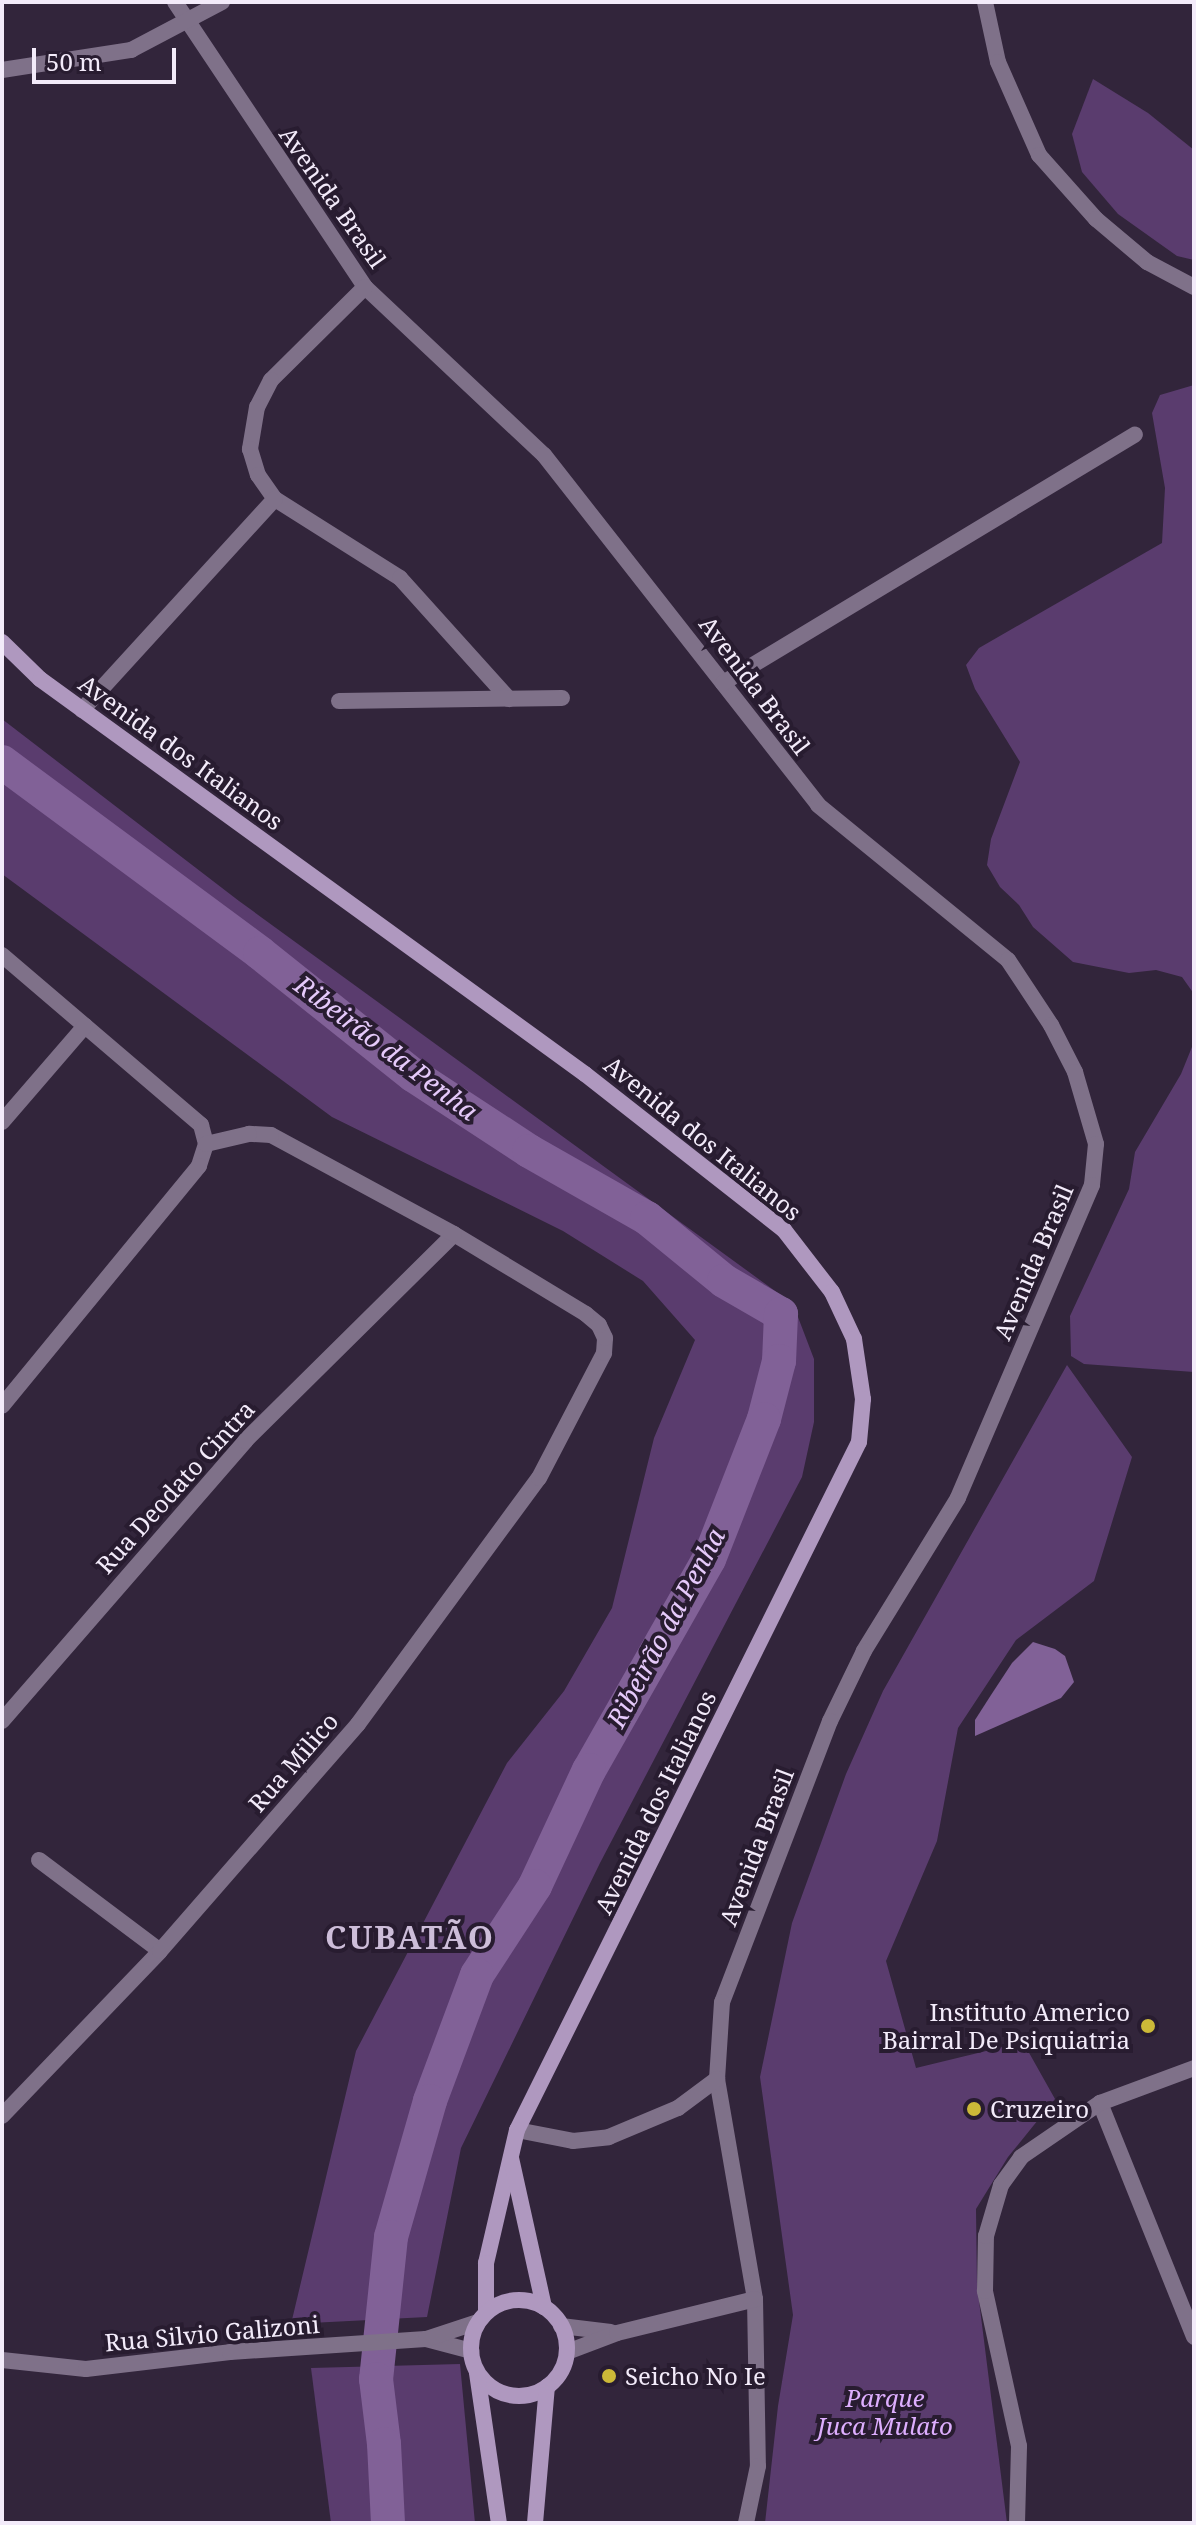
<!DOCTYPE html>
<meta charset="utf-8">
<style>
body{margin:0}
#map{position:relative;width:1196px;height:2525px;overflow:hidden;background:#32253b;font-family:"Noto Serif",serif}
div>[style]{position:absolute}
.green>*{inset:0;background:#5a3c6e}
.water>*{inset:0;background:#816197}
.river>*{height:34px;margin:-17px;padding:0 17px;transform-origin:17px;border-radius:17px;background:#816197}
.minor>*{height:16px;margin:-8px;padding:0 8px;transform-origin:8px;border-radius:8px;background:#7f7189}
.secondary>*{height:16px;margin:-8px;padding:0 8px;transform-origin:8px;border-radius:8px;background:#af98bf}
.secondary>.ring{margin:-8px;padding:0;box-sizing:content-box;background:none;border:16px solid #af98bf;border-radius:50%}
.dots>*{width:22px;height:22px;translate:-50% -50%;box-sizing:border-box;border:4px solid #281c30;border-radius:50%}
span{translate:-50% -50%;white-space:nowrap;text-align:center;line-height:1.15;-webkit-text-stroke:8px #281c30;paint-order:stroke}
.street-label{font-size:24px;color:#f3ebfa}
.poi-label{font-size:24px;color:#f3ebfa}
.right{translate:-100% -50%;text-align:right}
.left{translate:0 -50%;text-align:left}
.park-label{font-size:24px;color:#ddaefe;font-style:italic}
.water-label{font-size:26px;color:#e6cafb;font-style:italic}
.district-label{font-size:32px;color:#cdbdd9;font-weight:700;letter-spacing:2px}
.frame{position:absolute;inset:0;border:4px solid #f3ebfa;pointer-events:none}
.scale{position:absolute;left:32px;top:48px;width:144px;height:36px;box-sizing:border-box;border:4px solid #f3ebfa;border-top:0;padding-left:10px;font-size:24px;line-height:28px;white-space:nowrap;color:#f3ebfa;-webkit-text-stroke:6px #281c30;paint-order:stroke}
</style>
<div id="map">
<div class="green">
<i style="clip-path:polygon(1093px 79px,1148px 113px,1194px 150px,1194px 260px,1177px 256px,1118px 214px,1082px 172px,1072px 134px)"></i>
<i style="clip-path:polygon(1194px 385px,1194px 994px,1182px 977px,1156px 970px,1129px 973px,1073px 962px,1033px 927px,1019px 905px,1000px 887px,987px 865px,991px 839px,1020px 762px,975px 689px,966px 665px,979px 648px,1162px 543px,1165px 488px,1152px 413px,1160px 395px)"></i>
<i style="clip-path:polygon(2px 719px,239px 901px,793px 1304px,814px 1359px,814px 1422px,802px 1477px,600px 1863px,461px 2148px,427px 2317px,291px 2324px,356px 2051px,507px 1763px,564px 1691px,612px 1608px,654px 1438px,695px 1340px,643px 1281px,563px 1231px,332px 1117px,2px 874px)"></i>
<i style="clip-path:polygon(1194px 1042px,1194px 1372px,1084px 1364px,1071px 1356px,1070px 1316px,1129px 1189px,1135px 1152px,1181px 1074px)"></i>
<i style="clip-path:polygon(1067px 1365px,1132px 1457px,1094px 1581px,1016px 1640px,958px 1728px,937px 1841px,886px 1961px,916px 2068px,1023px 2042px,1055px 2099px,1008px 2157px,976px 2209px,977px 2285px,1007px 2523px,765px 2523px,778px 2406px,793px 2315px,760px 2077px,792px 1923px,846px 1774px,883px 1691px)"></i>
<i style="clip-path:polygon(460px 2364px,475px 2523px,331px 2523px,311px 2368px)"></i>
</div>
<div class="water">
<i style="clip-path:polygon(1033px 1642px,1055px 1649px,1065px 1656px,1074px 1682px,1061px 1698px,975px 1736px,975px 1720px,991px 1695px,1012px 1663px)"></i>
</div>
<div class="river">
<i style="left:2px;top:762px;width:321px;rotate:36.5deg"></i>
<i style="left:260px;top:953px;width:196px;rotate:38.6deg"></i>
<i style="left:413px;top:1075px;width:139px;rotate:33.2deg"></i>
<i style="left:529px;top:1151px;width:136px;rotate:29.6deg"></i>
<i style="left:647px;top:1218px;width:99px;rotate:39.3deg"></i>
<i style="left:724px;top:1281px;width:66px;rotate:30.1deg"></i>
<i style="left:781px;top:1314px;width:47px;rotate:92.4deg"></i>
<i style="left:779px;top:1361px;width:60px;rotate:104.5deg"></i>
<i style="left:764px;top:1419px;width:150px;rotate:111.4deg"></i>
<i style="left:709px;top:1559px;width:243px;rotate:119.6deg"></i>
<i style="left:589px;top:1770px;width:128px;rotate:115deg"></i>
<i style="left:535px;top:1886px;width:106px;rotate:123.1deg"></i>
<i style="left:477px;top:1975px;width:134px;rotate:110.5deg"></i>
<i style="left:430px;top:2101px;width:141px;rotate:106deg"></i>
<i style="left:391px;top:2237px;width:143px;rotate:96deg"></i>
<i style="left:376px;top:2379px;width:65px;rotate:83deg"></i>
<i style="left:384px;top:2444px;width:79px;rotate:87.1deg"></i>
</div>
<div class="minor">
<i style="left:175px;top:2px;width:343px;rotate:56.3deg"></i>
<i style="left:365px;top:287px;width:245px;rotate:43.2deg"></i>
<i style="left:544px;top:455px;width:444px;rotate:51.9deg"></i>
<i style="left:818px;top:805px;width:245px;rotate:39.2deg"></i>
<i style="left:1008px;top:960px;width:78px;rotate:56.5deg"></i>
<i style="left:1051px;top:1025px;width:53px;rotate:62.9deg"></i>
<i style="left:1075px;top:1072px;width:75px;rotate:73.7deg"></i>
<i style="left:1096px;top:1144px;width:41px;rotate:95.6deg"></i>
<i style="left:1092px;top:1185px;width:340px;rotate:113.2deg"></i>
<i style="left:958px;top:1498px;width:180px;rotate:121.6deg"></i>
<i style="left:864px;top:1651px;width:78px;rotate:115.9deg"></i>
<i style="left:830px;top:1721px;width:301px;rotate:111deg"></i>
<i style="left:722px;top:2002px;width:77px;rotate:93.7deg"></i>
<i style="left:717px;top:2079px;width:223px;rotate:80.2deg"></i>
<i style="left:755px;top:2299px;width:167px;rotate:89deg"></i>
<i style="left:758px;top:2466px;width:58px;rotate:101.9deg"></i>
<i style="left:985px;top:2px;width:61px;rotate:77.8deg"></i>
<i style="left:998px;top:62px;width:102px;rotate:66.2deg"></i>
<i style="left:1039px;top:155px;width:86px;rotate:48.3deg"></i>
<i style="left:1096px;top:219px;width:67px;rotate:40.1deg"></i>
<i style="left:1147px;top:262px;width:53px;rotate:28deg"></i>
<i style="left:2px;top:70px;width:131px;rotate:-8.8deg"></i>
<i style="left:131px;top:50px;width:103px;rotate:-27.8deg"></i>
<i style="left:365px;top:287px;width:132px;rotate:135.3deg"></i>
<i style="left:271px;top:380px;width:30px;rotate:117deg"></i>
<i style="left:257px;top:407px;width:43px;rotate:99.5deg"></i>
<i style="left:250px;top:449px;width:27px;rotate:73deg"></i>
<i style="left:258px;top:475px;width:29px;rotate:55deg"></i>
<i style="left:275px;top:499px;width:148px;rotate:32.3deg"></i>
<i style="left:400px;top:578px;width:163px;rotate:48deg"></i>
<i style="left:723px;top:683px;width:481px;rotate:-31.1deg"></i>
<i style="left:339px;top:701px;width:223px;rotate:-0.8deg"></i>
<i style="left:82px;top:710px;width:286px;rotate:-47.6deg"></i>
<i style="left:2px;top:955px;width:262px;rotate:40.5deg"></i>
<i style="left:201px;top:1125px;width:20px;rotate:75deg"></i>
<i style="left:206px;top:1144px;width:23px;rotate:108deg"></i>
<i style="left:199px;top:1166px;width:310px;rotate:129.4deg"></i>
<i style="left:2px;top:1122px;width:127px;rotate:-49.2deg"></i>
<i style="left:2px;top:1721px;width:371px;rotate:-49deg"></i>
<i style="left:245px;top:1441px;width:294px;rotate:-44.7deg"></i>
<i style="left:39px;top:1860px;width:151px;rotate:36.9deg"></i>
<i style="left:1100px;top:2103px;width:252px;rotate:68.1deg"></i>
<i style="left:2px;top:2116px;width:228px;rotate:-46.2deg"></i>
<i style="left:160px;top:1951px;width:301px;rotate:-48.9deg"></i>
<i style="left:358px;top:1724px;width:305px;rotate:-53.7deg"></i>
<i style="left:539px;top:1478px;width:141px;rotate:-62.5deg"></i>
<i style="left:604px;top:1353px;width:15px;rotate:-86deg"></i>
<i style="left:605px;top:1338px;width:14px;rotate:-115deg"></i>
<i style="left:599px;top:1325px;width:17px;rotate:-140deg"></i>
<i style="left:586px;top:1314px;width:154px;rotate:-148.8deg"></i>
<i style="left:454px;top:1234px;width:208px;rotate:-151.6deg"></i>
<i style="left:271px;top:1135px;width:22px;rotate:-177deg"></i>
<i style="left:249px;top:1134px;width:44px;rotate:166.9deg"></i>
<i style="left:517px;top:2130px;width:57px;rotate:11.1deg"></i>
<i style="left:573px;top:2141px;width:36px;rotate:-6deg"></i>
<i style="left:609px;top:2137px;width:75px;rotate:-22.8deg"></i>
<i style="left:678px;top:2108px;width:49px;rotate:-36.6deg"></i>
<i style="left:561px;top:2326px;width:50px;rotate:6.8deg"></i>
<i style="left:426px;top:2339px;width:47px;rotate:14.9deg"></i>
<i style="left:567px;top:2352px;width:53px;rotate:-20.8deg"></i>
<i style="left:617px;top:2333px;width:142px;rotate:-13.8deg"></i>
<i style="left:2px;top:2360px;width:84px;rotate:6.1deg"></i>
<i style="left:86px;top:2369px;width:145px;rotate:-6.7deg"></i>
<i style="left:230px;top:2352px;width:196px;rotate:-3.8deg"></i>
<i style="left:426px;top:2339px;width:55px;rotate:-18.1deg"></i>
<i style="left:1017px;top:2523px;width:77px;rotate:-88.5deg"></i>
<i style="left:1019px;top:2446px;width:159px;rotate:-102.4deg"></i>
<i style="left:985px;top:2291px;width:55px;rotate:-89deg"></i>
<i style="left:986px;top:2236px;width:53px;rotate:-73.6deg"></i>
<i style="left:1001px;top:2185px;width:34px;rotate:-54deg"></i>
<i style="left:1021px;top:2157px;width:96px;rotate:-34.4deg"></i>
<i style="left:1100px;top:2103px;width:100px;rotate:-20.4deg"></i>
</div>
<div class="secondary">
<i style="left:2px;top:642px;width:53px;rotate:44.2deg"></i>
<i style="left:40px;top:679px;width:673px;rotate:35.93deg"></i>
<i style="left:585px;top:1074px;width:253px;rotate:38.1deg"></i>
<i style="left:784px;top:1230px;width:78px;rotate:52.3deg"></i>
<i style="left:832px;top:1292px;width:52px;rotate:64.9deg"></i>
<i style="left:854px;top:1339px;width:61px;rotate:81.5deg"></i>
<i style="left:863px;top:1399px;width:43px;rotate:95.3deg"></i>
<i style="left:859px;top:1442px;width:768px;rotate:116.43deg"></i>
<i style="left:517px;top:2130px;width:137px;rotate:103.1deg"></i>
<i style="left:486px;top:2263px;width:49px;rotate:90deg"></i>
<i style="left:511px;top:2158px;width:153px;rotate:77.5deg"></i>
<i class="ring" style="left:471px;top:2300px;width:80px;height:80px"></i>
<i style="left:477px;top:2373px;width:152px;rotate:81.7deg"></i>
<i style="left:535px;top:2523px;width:137px;rotate:-85deg"></i>
</div>
<div class="dots">
<i style="left:1148px;top:2026px;background:#ccb938"></i>
<i style="left:974px;top:2109px;background:#ccb938"></i>
<i style="left:609px;top:2376px;background:#ccb938"></i>
</div>
<div class="street-label">
<span style="left:333px;top:197px;rotate:55deg">Avenida Brasil</span>
<span style="left:755px;top:685px;rotate:53deg">Avenida Brasil</span>
<span style="left:181px;top:752px;rotate:36deg">Avenida dos Italianos</span>
<span style="left:703px;top:1138px;rotate:39deg">Avenida dos Italianos</span>
<span style="left:1033px;top:1262px;rotate:-67deg">Avenida Brasil</span>
<span style="left:175px;top:1487px;rotate:-48deg">Rua Deodato Cintra</span>
<span style="left:293px;top:1762px;rotate:-49deg">Rua Milico</span>
<span style="left:655px;top:1802px;rotate:-64deg">Avenida dos Italianos</span>
<span style="left:756px;top:1847px;rotate:-69deg">Avenida Brasil</span>
<span style="left:212px;top:2333px;rotate:-5deg">Rua Silvio Galizoni</span>
</div>
<div class="poi-label">
<span class="right" style="left:1130px;top:2026px">Instituto Americo<br>Bairral De Psiquiatria</span>
<span class="left" style="left:990px;top:2109px">Cruzeiro</span>
<span class="left" style="left:625px;top:2376px">Seicho No Ie</span>
</div>
<div class="park-label">
<span style="left:885px;top:2412px">Parque<br>Juca Mulato</span>
</div>
<div class="water-label">
<span style="left:386px;top:1048px;rotate:37deg">Ribeirão da Penha</span>
<span style="left:666px;top:1628px;rotate:-62deg">Ribeirão da Penha</span>
</div>
<div class="district-label">
<span style="left:410px;top:1937px">CUBATÃO</span>
</div>
<div class="frame"></div>
<div class="scale">50 m</div>
</div>
